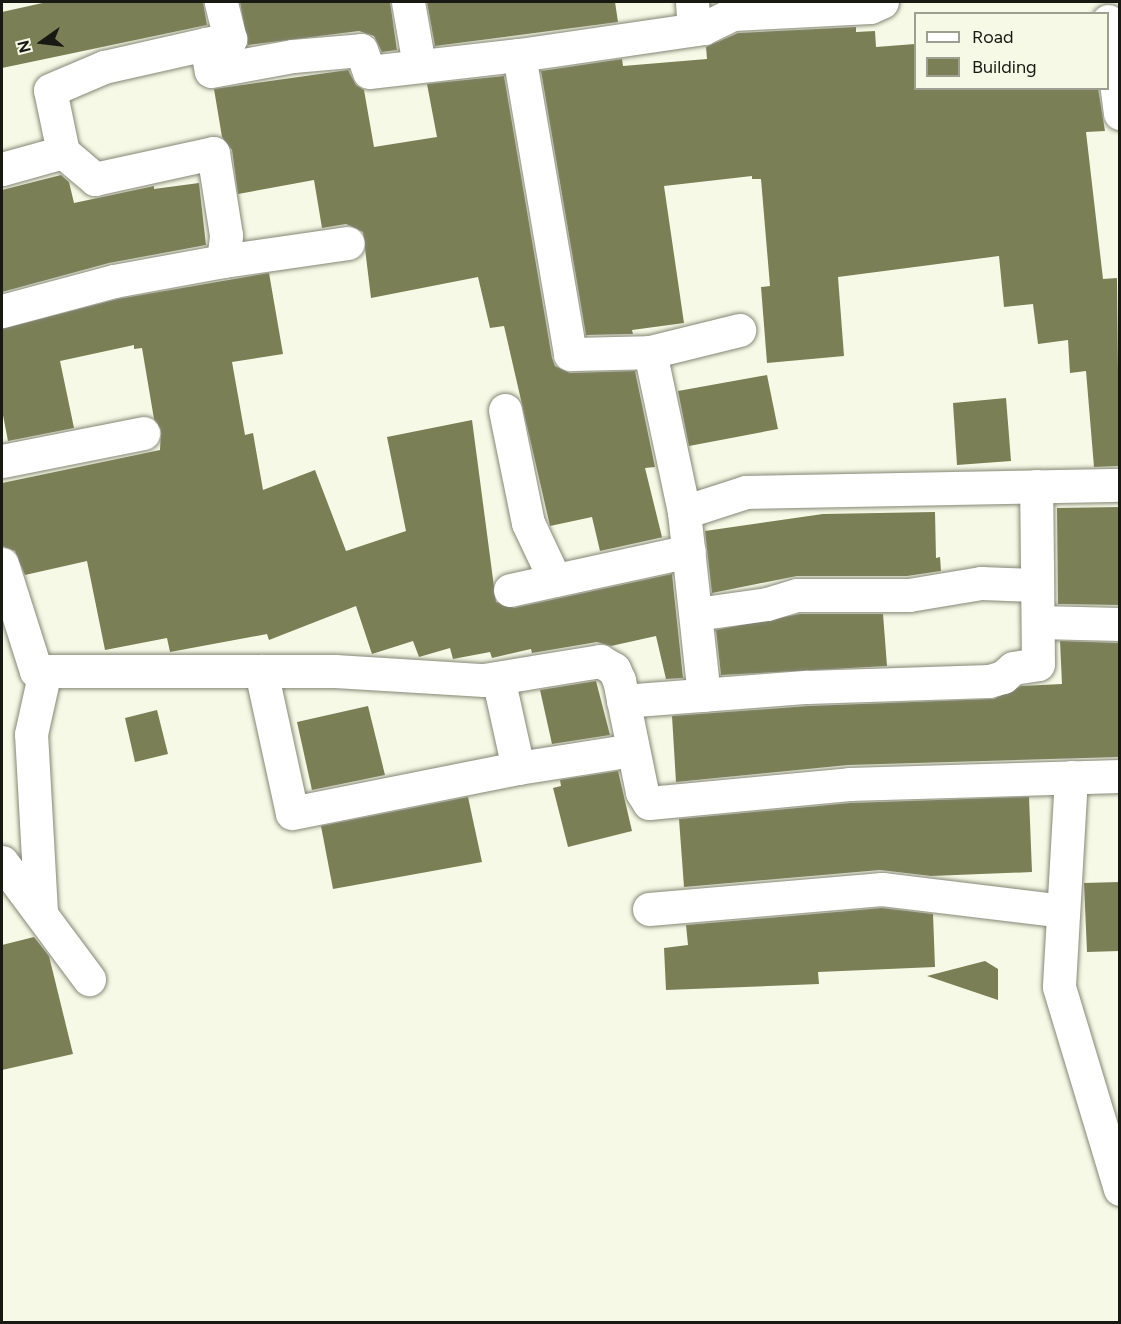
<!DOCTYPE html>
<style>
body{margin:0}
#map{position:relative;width:1121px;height:1324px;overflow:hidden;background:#f6f9e6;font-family:Figtree,sans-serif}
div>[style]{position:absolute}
.building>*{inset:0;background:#7a7f55}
.roads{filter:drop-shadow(0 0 2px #858776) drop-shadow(0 0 2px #858776)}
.minor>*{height:33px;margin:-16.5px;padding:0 16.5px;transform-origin:16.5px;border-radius:16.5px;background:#fff}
span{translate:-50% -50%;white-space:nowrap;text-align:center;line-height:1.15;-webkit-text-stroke:6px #f6f9e6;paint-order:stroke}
.frame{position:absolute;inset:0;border:3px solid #181912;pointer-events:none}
.legend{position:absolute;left:914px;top:12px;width:195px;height:78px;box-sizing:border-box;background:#f6f9e6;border:2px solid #9d9f91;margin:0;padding:8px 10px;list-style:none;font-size:18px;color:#181912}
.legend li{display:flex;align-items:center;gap:12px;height:30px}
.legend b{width:30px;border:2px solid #9d9f91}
.north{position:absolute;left:12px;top:12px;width:60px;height:60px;-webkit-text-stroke:4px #f6f9e6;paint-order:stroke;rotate:256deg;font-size:16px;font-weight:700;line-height:24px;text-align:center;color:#181912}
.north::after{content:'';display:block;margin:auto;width:21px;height:27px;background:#181912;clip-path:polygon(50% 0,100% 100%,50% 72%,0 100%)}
</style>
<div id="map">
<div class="building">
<i style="clip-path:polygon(47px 2px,203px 2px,207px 25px,2px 68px,2px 12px)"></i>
<i style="clip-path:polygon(240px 2px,390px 2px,397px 50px,382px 52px,374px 36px,359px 31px,248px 45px)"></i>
<i style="clip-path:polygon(427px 2px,615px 2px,618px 22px,435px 46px)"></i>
<i style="clip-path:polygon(856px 27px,856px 32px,875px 31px,876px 47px,915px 44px,915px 88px,1098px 88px,1105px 131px,1086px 132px,1103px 279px,1117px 278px,1119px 466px,1094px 467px,1086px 371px,1070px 373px,1068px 340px,1038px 344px,1033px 304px,1004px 307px,999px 256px,838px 277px,844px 356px,767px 363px,761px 287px,770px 286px,761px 179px,752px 179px,752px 176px,664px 186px,684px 323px,632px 330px,633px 334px,586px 335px,541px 71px,622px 59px,623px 66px,707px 59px,706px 47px,738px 33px)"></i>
<i style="clip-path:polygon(348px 70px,356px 85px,364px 90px,374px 147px,437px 137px,427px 84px,504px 76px,552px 358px,555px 366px,570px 373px,635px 371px,655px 467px,645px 468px,662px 537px,668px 536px,600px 551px,592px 517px,550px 526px,504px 326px,490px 328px,478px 277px,371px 298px,363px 232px,346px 224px,322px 228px,314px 180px,238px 194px,232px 150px,222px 137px,214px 89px)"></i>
<i style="clip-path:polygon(61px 175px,69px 182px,74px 203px,154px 186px,154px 189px,199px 183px,206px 245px,109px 263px,2px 292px,2px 190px)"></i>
<i style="clip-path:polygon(269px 273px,283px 354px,232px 362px,245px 435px,253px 433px,263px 490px,315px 470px,346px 551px,406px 531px,387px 437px,472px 420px,496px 602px,514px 608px,672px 574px,683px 678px,666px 679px,656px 636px,611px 646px,597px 642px,532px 653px,531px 649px,492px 658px,490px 652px,453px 659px,450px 648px,419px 657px,413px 641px,372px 654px,356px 606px,269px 640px,267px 634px,170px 652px,167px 638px,105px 650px,87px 561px,25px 575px,15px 551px,2px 546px,2px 483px,160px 450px,161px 430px,154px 419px,142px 348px,134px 349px,134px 345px,60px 361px,74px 428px,8px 441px,2px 410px,2px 329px,118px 299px)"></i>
<i style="clip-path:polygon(767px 375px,778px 429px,689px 446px,678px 391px)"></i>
<i style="clip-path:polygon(1006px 398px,1011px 461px,957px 465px,953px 403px)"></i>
<i style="clip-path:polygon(1119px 507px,1119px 605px,1058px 604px,1057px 508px)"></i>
<i style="clip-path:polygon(935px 512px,936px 558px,940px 557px,941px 571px,907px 576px,797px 576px,712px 593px,705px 531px,823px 514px)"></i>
<i style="clip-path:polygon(800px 614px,883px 614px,887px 666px,721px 675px,716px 630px)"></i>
<i style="clip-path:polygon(1060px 641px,1119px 643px,1119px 757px,848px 765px,676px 782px,672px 716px,808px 706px,994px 699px,1021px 686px,1062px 684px)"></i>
<i style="clip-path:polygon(596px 681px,610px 735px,552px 744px,540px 690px)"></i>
<i style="clip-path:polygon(368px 706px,385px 775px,312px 790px,297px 722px)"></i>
<i style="clip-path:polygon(157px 710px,168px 754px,135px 762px,125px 718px)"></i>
<i style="clip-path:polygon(618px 771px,632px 831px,568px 847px,553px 788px,561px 786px,560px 780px)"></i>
<i style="clip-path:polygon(468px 797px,482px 862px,333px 889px,321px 826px)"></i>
<i style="clip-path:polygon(1029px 797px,1032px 872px,931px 876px,880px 870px,684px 887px,679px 819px,850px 803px)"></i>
<i style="clip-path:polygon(1119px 882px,1119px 951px,1087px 952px,1084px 883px)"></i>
<i style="clip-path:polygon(882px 908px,933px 914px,935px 967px,818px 972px,819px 984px,666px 990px,664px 948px,688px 945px,686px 925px)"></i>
<i style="clip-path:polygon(34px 937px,49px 956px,73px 1054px,2px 1070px,2px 945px)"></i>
<i style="clip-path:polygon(985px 961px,998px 969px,998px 1000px,927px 976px)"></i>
</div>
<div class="roads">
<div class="minor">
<i style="left:408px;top:2px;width:64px;rotate:80.1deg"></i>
<i style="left:692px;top:2px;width:27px;rotate:86deg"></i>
<i style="left:1108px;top:21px;width:93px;rotate:82.6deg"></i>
<i style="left:206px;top:44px;width:25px;rotate:-12deg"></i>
<i style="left:230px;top:39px;width:38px;rotate:-104deg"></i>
<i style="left:519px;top:55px;width:303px;rotate:80.3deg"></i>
<i style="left:570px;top:354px;width:80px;rotate:-1.4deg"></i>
<i style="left:650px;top:352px;width:164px;rotate:78deg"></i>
<i style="left:684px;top:512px;width:65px;rotate:-17.9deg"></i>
<i style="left:746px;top:492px;width:374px;rotate:-1.1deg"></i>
<i style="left:2px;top:169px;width:63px;rotate:-15.6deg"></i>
<i style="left:63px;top:152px;width:63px;rotate:-101.8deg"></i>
<i style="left:50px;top:90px;width:59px;rotate:-23.1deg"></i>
<i style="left:104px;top:67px;width:105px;rotate:-12.7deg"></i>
<i style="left:206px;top:44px;width:27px;rotate:80deg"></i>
<i style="left:211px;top:71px;width:83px;rotate:-10.4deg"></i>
<i style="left:293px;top:56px;width:68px;rotate:-5deg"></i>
<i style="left:361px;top:50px;width:23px;rotate:70deg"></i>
<i style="left:369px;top:72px;width:151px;rotate:-6.5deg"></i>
<i style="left:519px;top:55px;width:187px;rotate:-8.3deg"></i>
<i style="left:704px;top:28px;width:32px;rotate:-26deg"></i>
<i style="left:733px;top:14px;width:137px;rotate:-2.9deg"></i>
<i style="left:870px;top:7px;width:13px;rotate:-23deg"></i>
<i style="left:223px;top:261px;width:126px;rotate:-8.2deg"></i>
<i style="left:2px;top:311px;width:116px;rotate:-15deg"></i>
<i style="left:114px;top:281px;width:111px;rotate:-10.4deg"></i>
<i style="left:223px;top:261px;width:26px;rotate:-83deg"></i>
<i style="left:226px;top:235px;width:83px;rotate:-99deg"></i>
<i style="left:213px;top:153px;width:121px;rotate:167.6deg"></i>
<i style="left:95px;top:179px;width:42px;rotate:-139.8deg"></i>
<i style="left:650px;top:352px;width:92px;rotate:-13.9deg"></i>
<i style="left:505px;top:410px;width:115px;rotate:78.5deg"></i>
<i style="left:528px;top:523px;width:63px;rotate:64.7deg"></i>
<i style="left:2px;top:461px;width:144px;rotate:-11.2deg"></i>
<i style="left:684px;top:512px;width:184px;rotate:83.8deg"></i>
<i style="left:2px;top:564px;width:112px;rotate:72.4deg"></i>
<i style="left:36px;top:671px;width:299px"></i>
<i style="left:335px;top:671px;width:149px;rotate:3.5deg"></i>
<i style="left:484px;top:680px;width:118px;rotate:-9.3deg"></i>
<i style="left:600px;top:661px;width:16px;rotate:30deg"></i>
<i style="left:614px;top:669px;width:12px;rotate:66deg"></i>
<i style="left:619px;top:680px;width:114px;rotate:78.4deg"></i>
<i style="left:642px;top:792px;width:13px;rotate:58deg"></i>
<i style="left:649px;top:803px;width:201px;rotate:-5.4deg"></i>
<i style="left:849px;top:784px;width:271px;rotate:-1.7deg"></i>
<i style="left:510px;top:590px;width:183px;rotate:-12.3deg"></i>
<i style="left:696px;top:614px;width:72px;rotate:-8deg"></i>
<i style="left:767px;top:604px;width:31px;rotate:-17deg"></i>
<i style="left:797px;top:595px;width:112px"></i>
<i style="left:909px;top:595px;width:73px;rotate:-9.5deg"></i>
<i style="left:981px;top:583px;width:56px;rotate:2deg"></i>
<i style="left:1038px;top:622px;width:82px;rotate:1.4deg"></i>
<i style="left:261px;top:671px;width:145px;rotate:77.7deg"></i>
<i style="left:292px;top:813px;width:230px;rotate:-11.3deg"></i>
<i style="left:518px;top:768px;width:92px;rotate:-102.5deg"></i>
<i style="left:623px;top:701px;width:185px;rotate:-4.4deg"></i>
<i style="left:807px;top:687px;width:182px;rotate:-1.9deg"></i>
<i style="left:989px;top:681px;width:15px;rotate:-16deg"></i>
<i style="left:1003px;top:677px;width:13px;rotate:-42deg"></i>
<i style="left:1013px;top:668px;width:25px;rotate:-9deg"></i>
<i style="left:1038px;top:664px;width:178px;rotate:-90.6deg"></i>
<i style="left:518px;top:768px;width:116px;rotate:-8.9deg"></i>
<i style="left:1071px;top:777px;width:210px;rotate:93.3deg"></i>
<i style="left:1059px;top:987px;width:211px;rotate:73.2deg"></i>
<i style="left:2px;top:862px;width:146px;rotate:53.4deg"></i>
<i style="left:649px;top:909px;width:234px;rotate:-4.9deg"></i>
<i style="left:882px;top:889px;width:182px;rotate:6.9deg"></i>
<i style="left:41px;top:912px;width:178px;rotate:-93.2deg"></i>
<i style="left:31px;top:734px;width:65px;rotate:-77.5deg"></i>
</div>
</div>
<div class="frame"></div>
<ul class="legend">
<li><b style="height:8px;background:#fff"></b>Road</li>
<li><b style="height:16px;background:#7a7f55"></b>Building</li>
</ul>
<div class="north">N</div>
</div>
